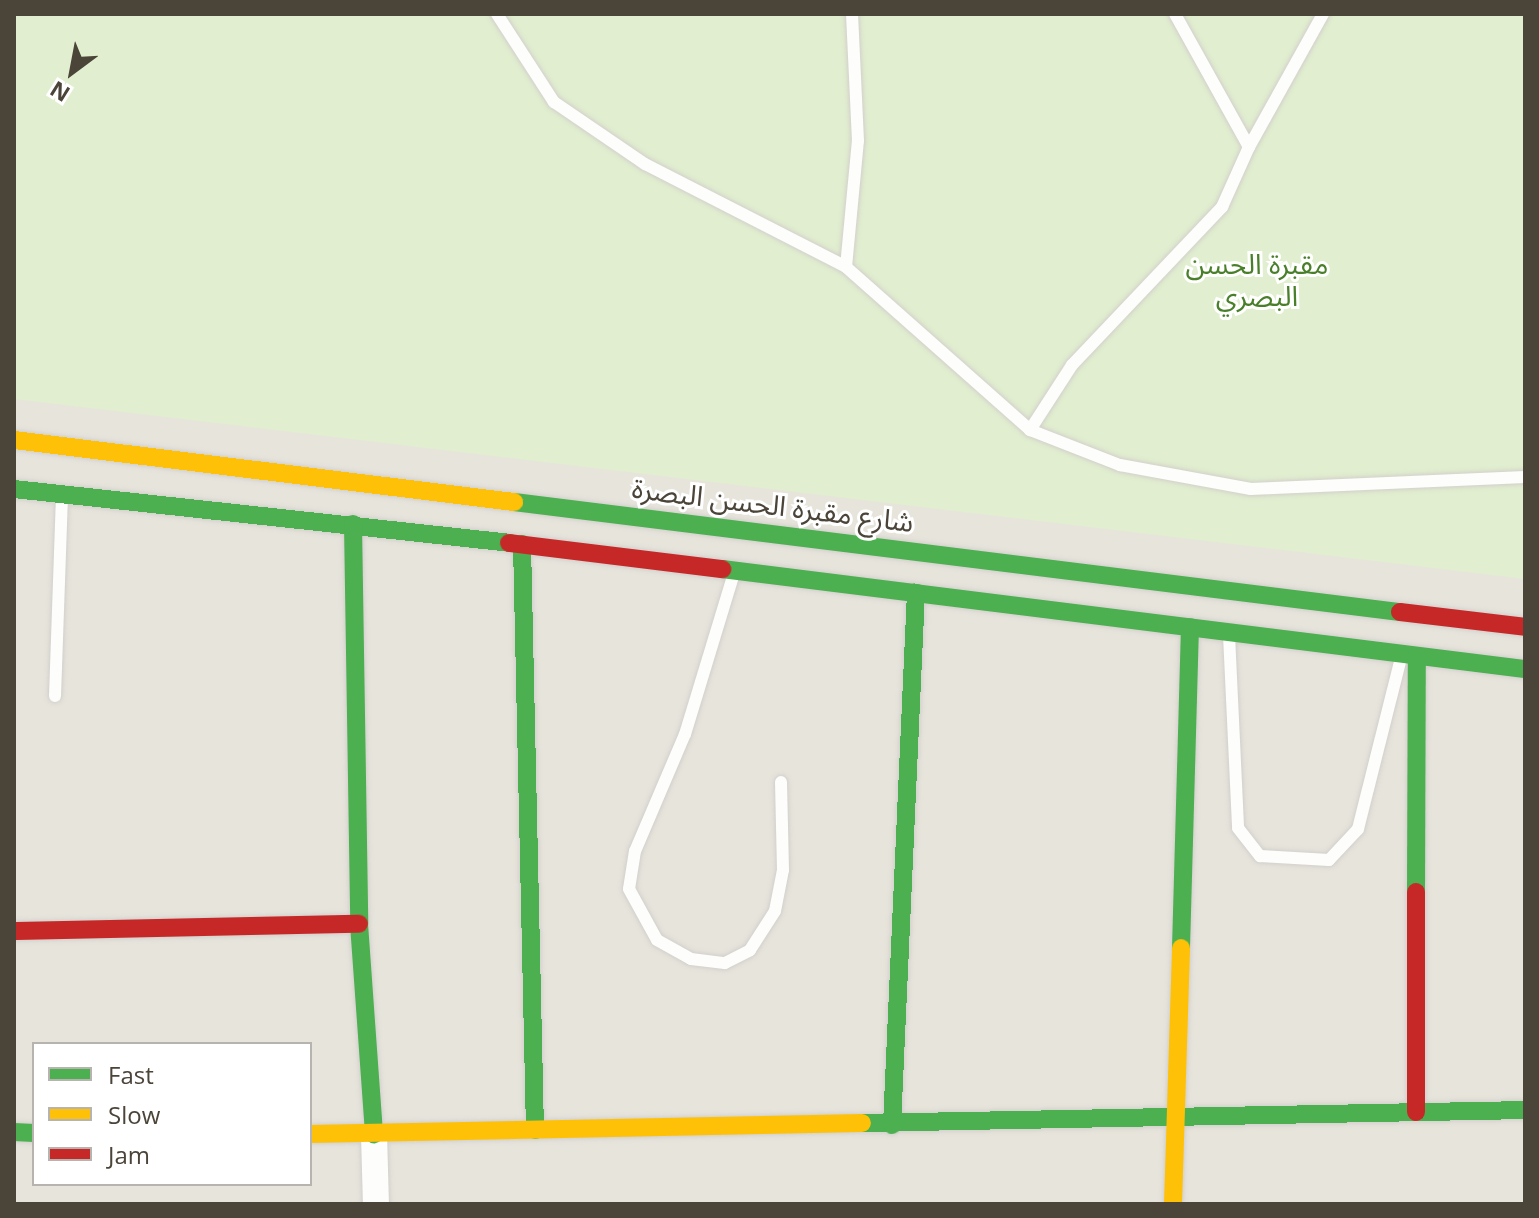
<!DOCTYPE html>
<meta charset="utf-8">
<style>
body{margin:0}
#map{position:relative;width:1539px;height:1218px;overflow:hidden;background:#f4f2ee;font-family:"Open Sans","Noto Sans Arabic",sans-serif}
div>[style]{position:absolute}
.residential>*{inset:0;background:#e7e4dc}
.green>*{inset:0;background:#e1eecf}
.roads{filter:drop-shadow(0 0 2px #d2d0cb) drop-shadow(0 0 2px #d2d0cb)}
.lane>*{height:12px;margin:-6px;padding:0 6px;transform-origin:6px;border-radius:6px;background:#fdfdfc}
.street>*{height:26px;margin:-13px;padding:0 13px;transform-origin:13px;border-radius:13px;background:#fdfdfc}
.fast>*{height:18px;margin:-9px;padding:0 9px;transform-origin:9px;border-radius:9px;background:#4caf50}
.slow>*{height:18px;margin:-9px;padding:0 9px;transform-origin:9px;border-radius:9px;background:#ffc107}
.jam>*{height:18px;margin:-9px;padding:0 9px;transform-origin:9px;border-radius:9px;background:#c62828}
span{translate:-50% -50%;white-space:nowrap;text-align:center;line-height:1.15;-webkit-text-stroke:6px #fff;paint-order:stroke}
.park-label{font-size:28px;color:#4a7f2a}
.street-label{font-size:28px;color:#4b4439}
.frame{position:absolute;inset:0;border:16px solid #4b4439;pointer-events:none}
.legend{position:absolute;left:32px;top:1042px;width:280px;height:144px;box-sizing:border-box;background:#fff;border:2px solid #b7b4b0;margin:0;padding:10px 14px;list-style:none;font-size:24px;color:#4b4439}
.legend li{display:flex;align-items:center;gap:16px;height:40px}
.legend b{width:40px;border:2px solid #b7b4b0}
.north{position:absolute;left:32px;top:32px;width:80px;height:80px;-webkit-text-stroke:6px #fff;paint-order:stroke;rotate:212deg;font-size:22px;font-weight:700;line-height:32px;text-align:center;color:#4b4439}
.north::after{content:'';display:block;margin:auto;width:28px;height:36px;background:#4b4439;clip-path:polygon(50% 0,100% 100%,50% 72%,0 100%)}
</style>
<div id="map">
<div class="residential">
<i style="clip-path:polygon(evenodd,14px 14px,1525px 14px,1525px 1204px,14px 1204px,14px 14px,34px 1044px,310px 1044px,310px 1184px,34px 1184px,34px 1044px)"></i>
</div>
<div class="green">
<i style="clip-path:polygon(14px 14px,1525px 14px,1525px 579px,14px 399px)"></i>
</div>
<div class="roads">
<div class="lane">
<i style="left:497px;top:14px;width:105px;rotate:57.1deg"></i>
<i style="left:554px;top:102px;width:110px;rotate:34.3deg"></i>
<i style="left:645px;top:164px;width:226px;rotate:27.1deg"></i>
<i style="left:846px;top:267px;width:246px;rotate:41.5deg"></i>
<i style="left:1030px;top:430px;width:97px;rotate:21.3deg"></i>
<i style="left:1120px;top:465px;width:133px;rotate:10.4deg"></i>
<i style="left:1251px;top:489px;width:274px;rotate:-2.5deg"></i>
<i style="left:1249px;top:147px;width:152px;rotate:-60.9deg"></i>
<i style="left:846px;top:267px;width:127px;rotate:-84.6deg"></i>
<i style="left:858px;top:141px;width:127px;rotate:-92.7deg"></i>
<i style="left:1030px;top:430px;width:77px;rotate:-57.1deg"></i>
<i style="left:1072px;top:365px;width:218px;rotate:-46.5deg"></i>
<i style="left:1222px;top:207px;width:66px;rotate:-65.8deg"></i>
<i style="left:1249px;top:147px;width:152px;rotate:-119.1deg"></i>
<i style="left:734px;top:573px;width:168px;rotate:106.9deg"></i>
<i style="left:685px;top:734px;width:127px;rotate:113.1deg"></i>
<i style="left:635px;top:851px;width:38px;rotate:99deg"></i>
<i style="left:629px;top:889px;width:58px;rotate:61.2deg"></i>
<i style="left:657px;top:940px;width:39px;rotate:29deg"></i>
<i style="left:691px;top:959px;width:34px;rotate:7deg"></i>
<i style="left:725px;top:963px;width:28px;rotate:-27deg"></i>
<i style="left:750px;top:950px;width:46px;rotate:-57.3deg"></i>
<i style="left:775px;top:911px;width:42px;rotate:-79deg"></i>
<i style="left:783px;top:870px;width:88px;rotate:-91.3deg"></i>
<i style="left:1229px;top:635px;width:193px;rotate:87.3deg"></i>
<i style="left:1238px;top:828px;width:36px;rotate:52deg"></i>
<i style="left:1260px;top:856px;width:69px;rotate:3.3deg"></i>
<i style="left:1329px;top:860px;width:42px;rotate:-46.9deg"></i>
<i style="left:1358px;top:829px;width:176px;rotate:-75.9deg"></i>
<i style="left:55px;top:696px;width:197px;rotate:-88deg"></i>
</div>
<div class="street">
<i style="left:374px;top:1134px;width:70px;rotate:88.4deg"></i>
</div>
<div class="fast">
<i style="left:14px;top:489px;width:498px;rotate:6.2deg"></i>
<i style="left:514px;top:502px;width:893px;rotate:7.08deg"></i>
<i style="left:353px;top:524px;width:400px;rotate:89.1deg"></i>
<i style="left:359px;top:924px;width:211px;rotate:85.9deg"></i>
<i style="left:522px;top:544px;width:586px;rotate:88.73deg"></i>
<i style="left:722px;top:569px;width:809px;rotate:7.1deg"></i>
<i style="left:1416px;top:892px;width:235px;rotate:-89.8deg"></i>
<i style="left:1181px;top:948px;width:321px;rotate:-88.4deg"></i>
<i style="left:862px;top:1123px;width:663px;rotate:-1.12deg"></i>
<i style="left:892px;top:1125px;width:533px;rotate:-87.42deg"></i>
<i style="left:14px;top:1132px;width:20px;rotate:3deg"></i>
</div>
<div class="slow">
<i style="left:14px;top:440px;width:504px;rotate:7.07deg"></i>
<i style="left:310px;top:1134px;width:552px;rotate:-1.14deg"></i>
<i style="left:1173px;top:1204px;width:256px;rotate:-88.2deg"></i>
</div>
<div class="jam">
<i style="left:509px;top:543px;width:215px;rotate:7deg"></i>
<i style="left:1400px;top:612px;width:126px;rotate:6.8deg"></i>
<i style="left:14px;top:931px;width:345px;rotate:-1.2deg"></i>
<i style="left:1416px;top:1112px;width:220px;rotate:-90deg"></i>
</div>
</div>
<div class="park-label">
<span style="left:1257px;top:279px">مقبرة الحسن<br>البصري</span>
</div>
<div class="street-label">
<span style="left:773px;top:504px;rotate:7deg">شارع مقبرة الحسن البصرة</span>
</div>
<div class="frame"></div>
<ul class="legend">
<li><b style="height:10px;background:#4caf50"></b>Fast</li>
<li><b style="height:10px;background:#ffc107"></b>Slow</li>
<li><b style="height:10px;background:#c62828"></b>Jam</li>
</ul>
<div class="north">N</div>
</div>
